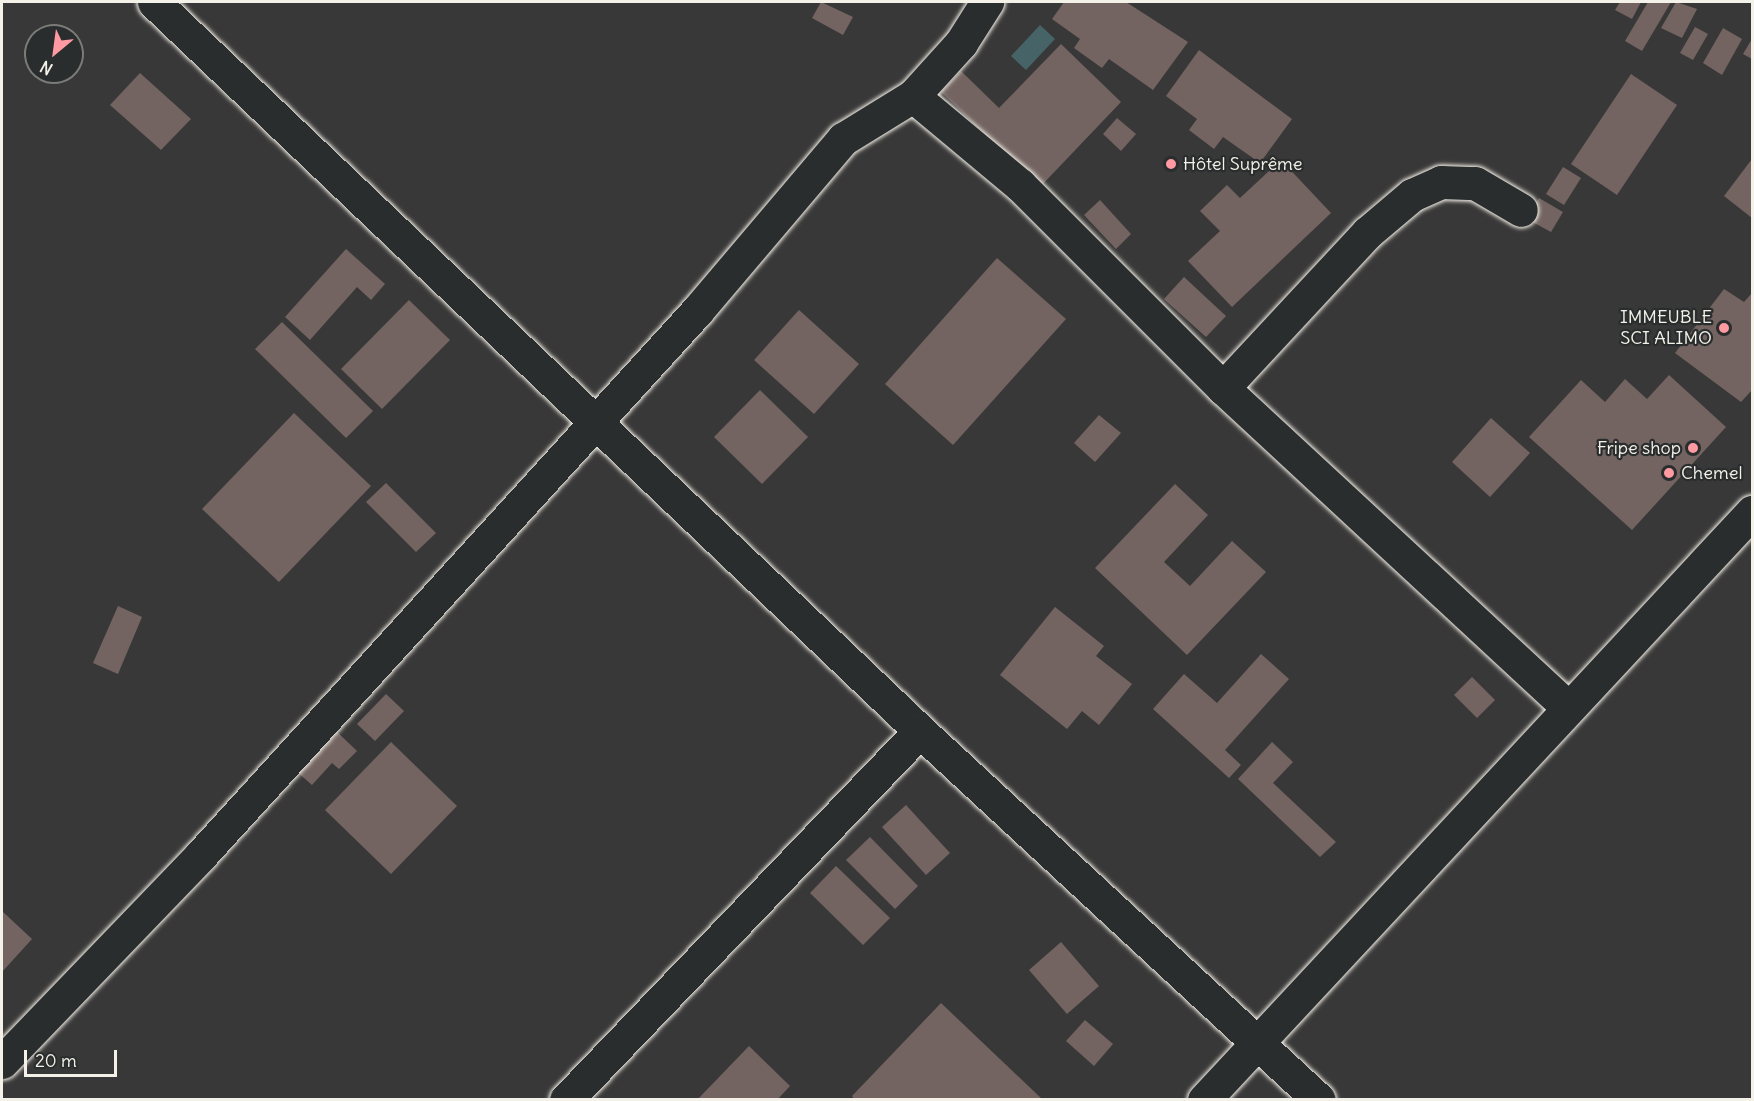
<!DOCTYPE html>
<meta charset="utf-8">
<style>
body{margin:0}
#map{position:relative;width:1754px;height:1101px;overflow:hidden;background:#393838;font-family:Delius,sans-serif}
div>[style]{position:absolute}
.water>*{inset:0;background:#466467}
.building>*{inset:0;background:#736461}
.roads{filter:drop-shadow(0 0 2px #f4f1e8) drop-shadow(0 0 2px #f4f1e8)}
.minor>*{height:33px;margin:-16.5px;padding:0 16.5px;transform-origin:16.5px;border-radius:16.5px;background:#2a2d2e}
.dots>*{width:16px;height:16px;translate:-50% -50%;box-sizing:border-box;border:3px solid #2a2d2e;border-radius:50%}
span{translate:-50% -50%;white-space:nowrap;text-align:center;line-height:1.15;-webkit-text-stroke:4.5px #2a2d2e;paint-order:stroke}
.poi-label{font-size:18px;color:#f4f1e8}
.left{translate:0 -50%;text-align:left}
.right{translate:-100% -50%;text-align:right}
.frame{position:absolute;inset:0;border:3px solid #f4f1e8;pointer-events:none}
.north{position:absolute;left:24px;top:24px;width:60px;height:60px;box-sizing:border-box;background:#2a2d2e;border:2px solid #7b7b78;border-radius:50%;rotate:209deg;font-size:16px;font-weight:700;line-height:24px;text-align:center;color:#f4f1e8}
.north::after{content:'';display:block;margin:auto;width:21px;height:27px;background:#ff9aa2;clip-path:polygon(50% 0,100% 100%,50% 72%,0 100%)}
.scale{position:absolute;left:24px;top:1050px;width:93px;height:27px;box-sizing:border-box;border:3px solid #f4f1e8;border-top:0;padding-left:8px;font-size:18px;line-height:21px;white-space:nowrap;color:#f4f1e8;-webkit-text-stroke:4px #2a2d2e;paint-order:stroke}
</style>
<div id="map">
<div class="water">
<i style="clip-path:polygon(1040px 25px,1055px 39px,1026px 70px,1011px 56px)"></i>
</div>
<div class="building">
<i style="clip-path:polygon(821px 2px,853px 17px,843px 35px,812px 18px)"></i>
<i style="clip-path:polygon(1064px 2px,1126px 2px,1188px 42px,1153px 90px,1109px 59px,1102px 68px,1074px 48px,1080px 39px,1052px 19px)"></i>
<i style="clip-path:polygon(1620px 2px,1641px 2px,1632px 19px,1615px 10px)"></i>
<i style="clip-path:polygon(1648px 2px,1671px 2px,1642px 51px,1625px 41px)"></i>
<i style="clip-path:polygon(1676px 2px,1697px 9px,1682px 38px,1661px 28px)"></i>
<i style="clip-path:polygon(1695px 27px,1708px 34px,1693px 60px,1680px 53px)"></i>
<i style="clip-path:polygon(1723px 28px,1742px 39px,1722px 75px,1703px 63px)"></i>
<i style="clip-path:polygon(1752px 39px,1752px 59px,1743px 54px)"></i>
<i style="clip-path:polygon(1061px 44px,1121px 102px,1040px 187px,941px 92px,961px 71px,999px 108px)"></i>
<i style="clip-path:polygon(1199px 50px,1292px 119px,1260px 163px,1223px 137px,1214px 149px,1189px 130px,1197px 119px,1166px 96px)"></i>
<i style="clip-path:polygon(140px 73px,191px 119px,161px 150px,110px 105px)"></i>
<i style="clip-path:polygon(1631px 74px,1677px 105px,1617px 195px,1571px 164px)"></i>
<i style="clip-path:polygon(1117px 118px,1136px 134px,1121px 151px,1103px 134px)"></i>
<i style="clip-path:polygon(1752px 159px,1752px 218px,1724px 196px)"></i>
<i style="clip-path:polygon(1281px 160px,1331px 213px,1232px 307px,1188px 261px,1220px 231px,1200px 211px,1227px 185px,1240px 198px)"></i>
<i style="clip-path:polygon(1563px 167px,1581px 178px,1564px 205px,1546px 194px)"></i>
<i style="clip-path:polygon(1539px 198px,1563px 212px,1551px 232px,1527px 219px)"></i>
<i style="clip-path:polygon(1100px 200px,1131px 234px,1116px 249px,1084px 215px)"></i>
<i style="clip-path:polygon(346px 249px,385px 284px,371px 300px,357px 287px,310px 340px,285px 317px)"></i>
<i style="clip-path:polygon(997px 258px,1066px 319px,953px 445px,885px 384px)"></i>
<i style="clip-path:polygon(1184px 277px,1226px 316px,1206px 337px,1164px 299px)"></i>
<i style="clip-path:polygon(1724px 289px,1744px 302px,1752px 293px,1752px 390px,1741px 402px,1675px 353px)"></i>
<i style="clip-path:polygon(409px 300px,450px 340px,382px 409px,341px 369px)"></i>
<i style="clip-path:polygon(799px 310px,859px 364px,814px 414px,754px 360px)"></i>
<i style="clip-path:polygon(282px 322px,373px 411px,346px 438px,255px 349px)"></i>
<i style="clip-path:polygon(1669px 375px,1726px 427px,1632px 530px,1529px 437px,1581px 380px,1605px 402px,1625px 379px,1647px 399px)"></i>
<i style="clip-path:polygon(760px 390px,808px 437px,762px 484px,714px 437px)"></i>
<i style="clip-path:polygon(294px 413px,371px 486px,279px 582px,202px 509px)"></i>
<i style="clip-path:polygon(1099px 415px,1121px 433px,1095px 462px,1074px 443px)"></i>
<i style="clip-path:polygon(1491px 418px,1530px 453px,1490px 497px,1452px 462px)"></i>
<i style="clip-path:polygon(386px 483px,436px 533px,416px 552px,366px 502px)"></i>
<i style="clip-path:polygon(1175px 484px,1208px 515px,1164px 562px,1190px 586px,1232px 541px,1266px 572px,1187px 655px,1095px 568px)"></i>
<i style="clip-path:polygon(118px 606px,142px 617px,118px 674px,93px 663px)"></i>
<i style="clip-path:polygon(1055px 607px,1104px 646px,1096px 656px,1132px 684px,1099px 725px,1082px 711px,1067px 729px,1000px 675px)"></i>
<i style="clip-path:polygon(1261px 654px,1289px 679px,1225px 750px,1241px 765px,1229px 778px,1153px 709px,1184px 674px,1217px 703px)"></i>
<i style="clip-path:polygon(1472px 677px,1495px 700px,1477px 718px,1454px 695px)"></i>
<i style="clip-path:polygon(386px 694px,404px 711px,375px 741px,357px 724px)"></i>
<i style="clip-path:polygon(334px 729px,357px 751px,339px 769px,332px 763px,312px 785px,296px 771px)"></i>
<i style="clip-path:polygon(391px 742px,457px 806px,391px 874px,325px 810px)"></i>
<i style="clip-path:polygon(1272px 742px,1293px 762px,1273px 783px,1336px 842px,1320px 857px,1238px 779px)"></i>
<i style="clip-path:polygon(906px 805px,950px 853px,926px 875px,882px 827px)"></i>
<i style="clip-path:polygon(870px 837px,918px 886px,895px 909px,846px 860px)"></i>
<i style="clip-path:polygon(836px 866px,890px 918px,863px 945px,810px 893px)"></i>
<i style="clip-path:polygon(2px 911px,32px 939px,2px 972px)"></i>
<i style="clip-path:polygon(1061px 942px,1099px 986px,1067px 1014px,1029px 970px)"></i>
<i style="clip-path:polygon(941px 1003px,1043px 1100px,855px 1100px,852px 1096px)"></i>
<i style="clip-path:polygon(1085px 1020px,1113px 1044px,1094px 1066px,1066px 1041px)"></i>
<i style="clip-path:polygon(749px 1046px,790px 1086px,777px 1100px,697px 1100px)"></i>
</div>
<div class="roads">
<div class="minor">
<i style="left:154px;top:2px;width:1057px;rotate:43.58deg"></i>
<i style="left:920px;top:731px;width:543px;rotate:42.76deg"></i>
<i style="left:913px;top:96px;width:139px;rotate:39.8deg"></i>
<i style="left:1020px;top:185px;width:287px;rotate:45deg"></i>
<i style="left:1223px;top:388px;width:470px;rotate:42.8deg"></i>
<i style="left:1223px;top:388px;width:212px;rotate:-47.1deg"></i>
<i style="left:1367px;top:233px;width:59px;rotate:-40.2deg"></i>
<i style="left:1412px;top:195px;width:32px;rotate:-24deg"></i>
<i style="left:1441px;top:182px;width:34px;rotate:2deg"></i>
<i style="left:1475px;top:183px;width:53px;rotate:30.4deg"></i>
<i style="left:2px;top:1062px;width:287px;rotate:-46.1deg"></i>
<i style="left:201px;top:855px;width:736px;rotate:-47.64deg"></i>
<i style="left:697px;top:311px;width:226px;rotate:-49.7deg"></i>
<i style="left:843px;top:139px;width:82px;rotate:-31.6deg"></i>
<i style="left:913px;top:96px;width:72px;rotate:-47.8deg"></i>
<i style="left:961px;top:43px;width:49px;rotate:-57.6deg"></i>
<i style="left:566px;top:1100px;width:511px;rotate:-46.19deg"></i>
<i style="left:1204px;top:1100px;width:804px;rotate:-47.02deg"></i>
</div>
</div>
<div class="dots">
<i style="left:1171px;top:164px;background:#ff9aa2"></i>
<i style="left:1724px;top:328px;background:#ff9aa2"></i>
<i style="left:1693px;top:448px;background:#ff9aa2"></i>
<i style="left:1669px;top:473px;background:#ff9aa2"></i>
</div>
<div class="poi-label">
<span class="left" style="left:1183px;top:164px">Hôtel Suprême</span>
<span class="right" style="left:1712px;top:328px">IMMEUBLE<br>SCI ALIMO</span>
<span class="right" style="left:1681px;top:448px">Fripe shop</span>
<span class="left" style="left:1681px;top:473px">Chemel</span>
</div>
<div class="frame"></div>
<div class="north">N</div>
<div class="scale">20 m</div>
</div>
